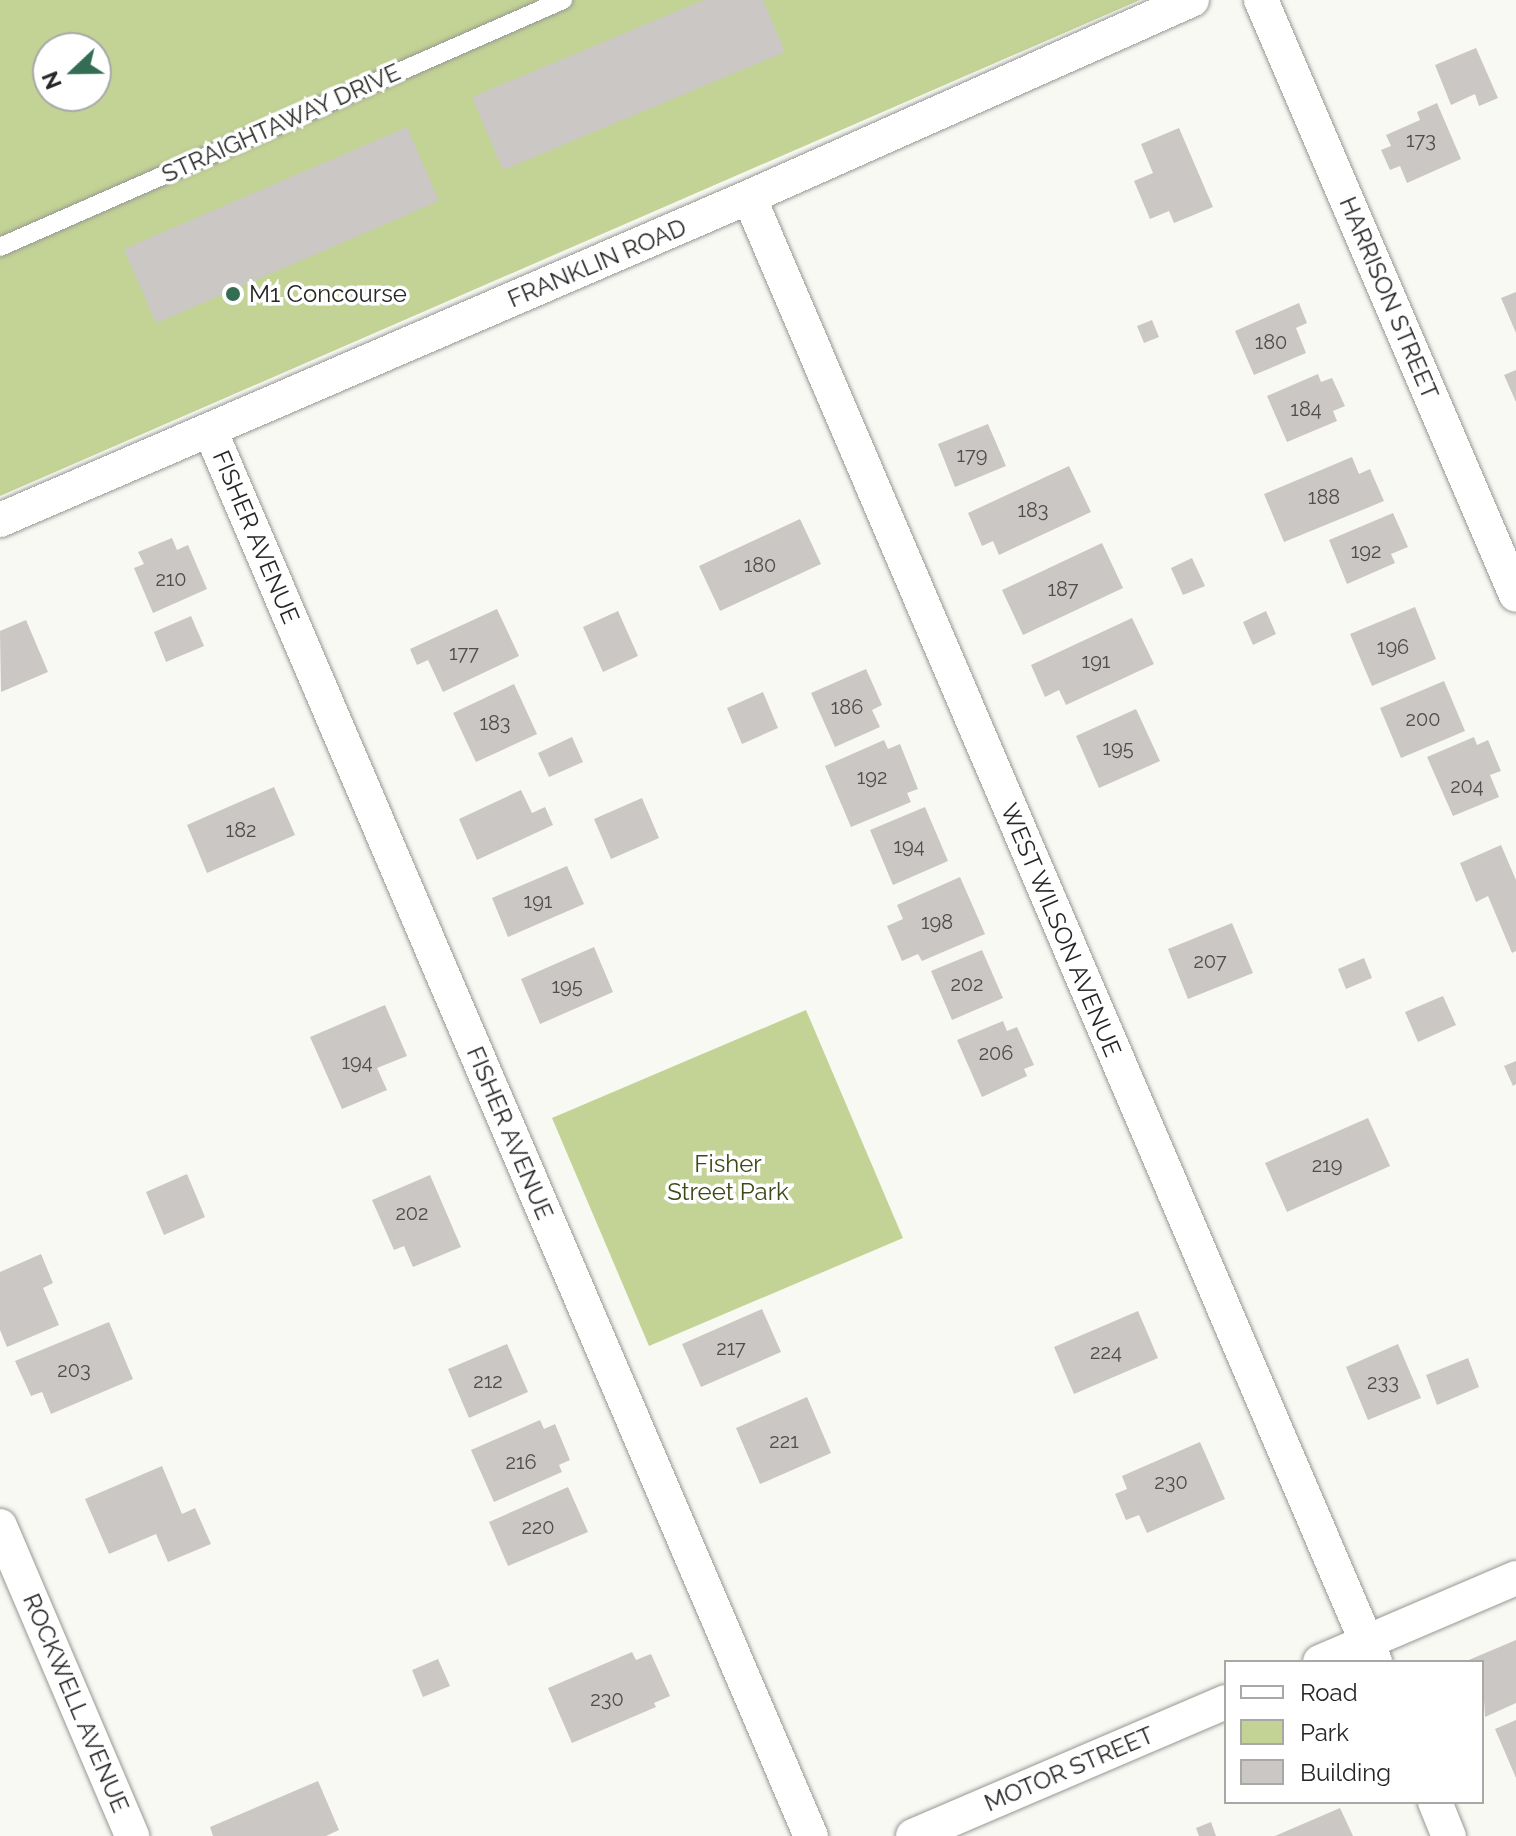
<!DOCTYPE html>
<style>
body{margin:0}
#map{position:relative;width:1516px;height:1836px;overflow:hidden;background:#f9f9f4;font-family:Raleway,sans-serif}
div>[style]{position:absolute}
.green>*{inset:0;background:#c2d395}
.building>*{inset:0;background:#cbc7c4}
.roads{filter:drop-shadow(0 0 2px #989793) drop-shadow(0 0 2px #989793)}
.lane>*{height:18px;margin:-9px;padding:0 9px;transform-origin:9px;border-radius:9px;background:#fff}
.street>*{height:34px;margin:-17px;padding:0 17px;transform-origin:17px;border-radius:17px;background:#fff}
.dots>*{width:22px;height:22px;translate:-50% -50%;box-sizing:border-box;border:4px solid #fff;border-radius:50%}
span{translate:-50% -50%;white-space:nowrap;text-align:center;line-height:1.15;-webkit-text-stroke:7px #fff;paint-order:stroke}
.number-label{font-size:20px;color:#4f4e4c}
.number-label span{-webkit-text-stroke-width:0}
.street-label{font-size:24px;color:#262624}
.poi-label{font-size:24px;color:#262624}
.left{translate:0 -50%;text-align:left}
.park-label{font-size:24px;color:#3e4918}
.legend{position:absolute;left:1224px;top:1660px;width:260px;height:144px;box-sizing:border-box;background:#fff;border:2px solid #a8a8a7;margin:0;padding:10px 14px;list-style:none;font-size:24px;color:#262624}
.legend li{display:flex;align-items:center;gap:16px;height:40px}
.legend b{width:40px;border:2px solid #a8a8a7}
.north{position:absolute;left:32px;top:32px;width:80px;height:80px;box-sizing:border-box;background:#fff;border:2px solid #a8a8a7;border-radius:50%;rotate:248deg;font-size:22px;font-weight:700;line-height:32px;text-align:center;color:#262624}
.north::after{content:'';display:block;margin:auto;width:28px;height:36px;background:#346c54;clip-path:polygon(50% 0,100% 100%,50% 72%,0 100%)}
</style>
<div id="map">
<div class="green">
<i style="clip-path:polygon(evenodd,0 0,1140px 0,0 496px,0 0,48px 48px,96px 48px,96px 96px,48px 96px,48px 48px)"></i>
<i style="clip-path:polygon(806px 1010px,903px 1238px,649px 1346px,552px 1118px)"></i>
</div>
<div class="building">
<i style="clip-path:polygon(704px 0,763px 0,785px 52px,503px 170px,472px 97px)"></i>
<i style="clip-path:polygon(1476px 48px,1498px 98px,1479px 106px,1475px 94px,1451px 105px,1435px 65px)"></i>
<i style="clip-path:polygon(1437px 103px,1461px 159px,1407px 183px,1400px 166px,1390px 170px,1381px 150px,1391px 146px,1386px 135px,1420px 120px,1417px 112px)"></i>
<i style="clip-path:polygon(407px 127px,439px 201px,156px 323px,124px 249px)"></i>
<i style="clip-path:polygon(1179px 128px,1213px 207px,1174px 223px,1169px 211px,1150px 219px,1134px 181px,1153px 173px,1141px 144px)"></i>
<i style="clip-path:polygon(1516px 292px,1516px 333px,1501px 298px)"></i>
<i style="clip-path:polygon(1299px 303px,1307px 323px,1296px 328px,1306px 353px,1254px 375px,1235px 331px)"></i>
<i style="clip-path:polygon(1152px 320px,1159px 337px,1144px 343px,1137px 326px)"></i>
<i style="clip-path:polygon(1516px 370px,1516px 402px,1504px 375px)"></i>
<i style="clip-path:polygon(1318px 374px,1321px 382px,1332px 378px,1345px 406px,1333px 411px,1337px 421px,1287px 442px,1267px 396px)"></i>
<i style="clip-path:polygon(988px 424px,1006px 466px,955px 487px,938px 444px)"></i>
<i style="clip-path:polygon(1352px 457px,1359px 474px,1370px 469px,1384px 501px,1284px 542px,1264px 494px)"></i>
<i style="clip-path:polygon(1069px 466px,1091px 512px,999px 555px,993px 541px,982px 546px,968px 513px)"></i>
<i style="clip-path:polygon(1393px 513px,1408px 547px,1391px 554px,1395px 563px,1347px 584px,1329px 540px)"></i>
<i style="clip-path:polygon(800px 519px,821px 564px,720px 611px,699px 566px)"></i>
<i style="clip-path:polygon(172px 538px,177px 550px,188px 545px,207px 589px,153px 613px,134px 568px,144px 564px,138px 552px)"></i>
<i style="clip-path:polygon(1102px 543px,1123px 588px,1023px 635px,1002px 590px)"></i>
<i style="clip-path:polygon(1192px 558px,1205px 586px,1183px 595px,1171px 568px)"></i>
<i style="clip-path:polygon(1415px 607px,1436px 659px,1372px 686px,1350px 634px)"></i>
<i style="clip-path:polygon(497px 609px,519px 656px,443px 692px,428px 660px,417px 665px,410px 649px)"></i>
<i style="clip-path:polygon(618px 611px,638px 656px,603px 672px,583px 627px)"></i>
<i style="clip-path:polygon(1266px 611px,1276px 634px,1253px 645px,1243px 622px)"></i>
<i style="clip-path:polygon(191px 616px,204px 646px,166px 662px,154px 632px)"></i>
<i style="clip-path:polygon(1132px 618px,1154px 664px,1066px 705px,1059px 690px,1045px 697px,1031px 665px)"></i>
<i style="clip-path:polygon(26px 620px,48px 672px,1px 692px,0 631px)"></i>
<i style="clip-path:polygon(866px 669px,882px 705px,872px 710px,880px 727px,835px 747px,811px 693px)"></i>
<i style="clip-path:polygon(1444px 681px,1465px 731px,1401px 758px,1380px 708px)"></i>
<i style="clip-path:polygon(514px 684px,537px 734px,476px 762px,453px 713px)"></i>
<i style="clip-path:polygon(763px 692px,778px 728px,742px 744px,727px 708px)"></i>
<i style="clip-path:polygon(1136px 709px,1160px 761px,1099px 788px,1076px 736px)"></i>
<i style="clip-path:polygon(572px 737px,583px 762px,549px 777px,538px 753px)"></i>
<i style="clip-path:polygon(1474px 737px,1477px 745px,1488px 740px,1501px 771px,1490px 775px,1499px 797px,1453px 816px,1427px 757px)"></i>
<i style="clip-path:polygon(884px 740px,888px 749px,900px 744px,918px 789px,907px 793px,911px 802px,851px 827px,825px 766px)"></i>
<i style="clip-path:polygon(274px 787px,295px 835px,207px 873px,187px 825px)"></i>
<i style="clip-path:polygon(521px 790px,532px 813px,545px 807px,553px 825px,477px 860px,459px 819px)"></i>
<i style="clip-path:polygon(642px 798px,659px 838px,611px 859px,594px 819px)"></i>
<i style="clip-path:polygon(925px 807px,948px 861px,893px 885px,870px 830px)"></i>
<i style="clip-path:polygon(1501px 845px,1516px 880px,1516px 951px,1512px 953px,1488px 896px,1476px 902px,1460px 863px)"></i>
<i style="clip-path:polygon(567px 866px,584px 904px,508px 937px,492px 898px)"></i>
<i style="clip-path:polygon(960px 877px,985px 934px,922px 961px,918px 954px,902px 961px,887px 926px,903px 919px,897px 905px)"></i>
<i style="clip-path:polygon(1232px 923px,1253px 973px,1188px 999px,1168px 949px)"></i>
<i style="clip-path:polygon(594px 947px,613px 992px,540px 1024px,521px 979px)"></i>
<i style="clip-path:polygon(982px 950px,1003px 998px,952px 1020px,931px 971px)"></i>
<i style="clip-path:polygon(1364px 958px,1372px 978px,1346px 989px,1338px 969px)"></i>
<i style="clip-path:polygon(1443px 996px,1456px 1025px,1418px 1042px,1405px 1012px)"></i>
<i style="clip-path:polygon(385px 1005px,407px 1056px,377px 1068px,387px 1090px,342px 1109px,310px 1037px)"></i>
<i style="clip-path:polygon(1003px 1021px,1007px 1031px,1017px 1027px,1034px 1065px,1024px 1069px,1027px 1076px,982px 1097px,957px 1040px)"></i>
<i style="clip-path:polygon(1516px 1061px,1516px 1084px,1513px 1086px,1504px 1066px)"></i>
<i style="clip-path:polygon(1368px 1118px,1390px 1166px,1287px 1212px,1265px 1163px)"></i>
<i style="clip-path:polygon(187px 1174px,205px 1217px,164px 1235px,146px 1192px)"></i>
<i style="clip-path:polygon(430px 1175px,461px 1247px,413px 1267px,404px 1246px,394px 1250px,372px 1200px)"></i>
<i style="clip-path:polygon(41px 1254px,53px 1283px,43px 1288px,59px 1325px,7px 1347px,0 1330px,0 1272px)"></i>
<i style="clip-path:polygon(762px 1309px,781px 1352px,701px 1387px,682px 1344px)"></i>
<i style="clip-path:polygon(1138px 1311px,1158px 1358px,1074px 1394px,1054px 1347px)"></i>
<i style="clip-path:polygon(109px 1322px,133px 1379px,51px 1414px,42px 1392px,31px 1396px,15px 1361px)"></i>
<i style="clip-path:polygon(507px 1344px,528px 1392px,469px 1418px,448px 1369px)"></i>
<i style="clip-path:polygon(1398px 1344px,1421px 1398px,1368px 1420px,1346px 1367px)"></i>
<i style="clip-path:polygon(1468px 1358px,1479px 1387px,1437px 1405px,1426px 1375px)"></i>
<i style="clip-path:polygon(807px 1397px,831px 1453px,760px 1484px,736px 1428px)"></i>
<i style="clip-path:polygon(540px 1420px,544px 1429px,555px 1424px,570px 1460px,559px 1465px,562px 1472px,494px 1502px,471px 1450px)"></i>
<i style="clip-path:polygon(1200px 1442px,1225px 1499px,1147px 1533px,1139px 1515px,1126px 1520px,1115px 1494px,1127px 1489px,1122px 1476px)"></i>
<i style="clip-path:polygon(162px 1466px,182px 1514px,195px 1508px,211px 1544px,168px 1562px,156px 1534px,109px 1554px,85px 1499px)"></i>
<i style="clip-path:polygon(568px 1487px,588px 1532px,508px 1566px,489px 1522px)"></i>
<i style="clip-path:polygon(1516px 1640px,1516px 1703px,1485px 1717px,1482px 1662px,1464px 1662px)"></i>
<i style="clip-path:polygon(632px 1652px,636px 1660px,651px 1654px,670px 1696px,654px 1703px,656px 1707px,572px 1743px,548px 1688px)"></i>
<i style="clip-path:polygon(438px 1659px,450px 1686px,423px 1697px,412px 1670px)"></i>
<i style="clip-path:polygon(1516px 1720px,1516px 1778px,1495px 1729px)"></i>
<i style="clip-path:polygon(318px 1781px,339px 1830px,326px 1836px,213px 1836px,210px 1827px)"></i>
<i style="clip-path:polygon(1340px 1808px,1353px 1836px,1275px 1836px)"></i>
<i style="clip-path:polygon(1211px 1822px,1216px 1836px,1199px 1836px,1196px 1828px)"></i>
</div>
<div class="roads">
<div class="lane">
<i style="left:0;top:247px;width:615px;rotate:-23.69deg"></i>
</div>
<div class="street">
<i style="left:1261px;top:0;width:647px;rotate:66.8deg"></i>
<i style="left:749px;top:197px;width:1593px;rotate:66.86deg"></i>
<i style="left:210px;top:430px;width:1529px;rotate:66.86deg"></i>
<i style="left:0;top:520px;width:816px;rotate:-23.33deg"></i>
<i style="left:749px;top:197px;width:485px;rotate:-24deg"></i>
<i style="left:0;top:1526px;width:337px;rotate:66.9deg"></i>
<i style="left:1320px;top:1662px;width:213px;rotate:-23.2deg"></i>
<i style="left:1435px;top:1802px;width:37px;rotate:68deg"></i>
<i style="left:913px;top:1836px;width:340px;rotate:-23.2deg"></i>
</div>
</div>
<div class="dots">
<i style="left:233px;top:294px;background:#346c54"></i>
</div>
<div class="number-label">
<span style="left:1421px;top:140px">173</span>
<span style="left:1271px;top:342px">180</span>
<span style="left:1306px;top:409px">184</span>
<span style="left:972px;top:455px">179</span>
<span style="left:1324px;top:497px">188</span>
<span style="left:1033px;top:510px">183</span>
<span style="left:1366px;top:551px">192</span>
<span style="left:760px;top:565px">180</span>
<span style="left:171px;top:579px">210</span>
<span style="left:1063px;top:589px">187</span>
<span style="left:1393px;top:647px">196</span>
<span style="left:464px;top:653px">177</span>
<span style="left:1096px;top:661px">191</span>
<span style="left:847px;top:707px">186</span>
<span style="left:1423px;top:719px">200</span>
<span style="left:495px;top:723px">183</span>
<span style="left:1118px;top:748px">195</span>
<span style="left:872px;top:777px">192</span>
<span style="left:1467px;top:786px">204</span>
<span style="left:241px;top:830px">182</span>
<span style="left:909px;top:846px">194</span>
<span style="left:538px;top:901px">191</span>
<span style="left:937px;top:922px">198</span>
<span style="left:1210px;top:961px">207</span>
<span style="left:967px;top:984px">202</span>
<span style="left:567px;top:986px">195</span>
<span style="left:996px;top:1053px">206</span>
<span style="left:357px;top:1062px">194</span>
<span style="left:1327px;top:1165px">219</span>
<span style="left:412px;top:1213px">202</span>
<span style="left:731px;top:1348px">217</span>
<span style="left:1106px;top:1352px">224</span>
<span style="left:74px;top:1370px">203</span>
<span style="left:488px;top:1381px">212</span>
<span style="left:1383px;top:1382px">233</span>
<span style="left:784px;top:1441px">221</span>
<span style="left:521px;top:1462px">216</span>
<span style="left:1171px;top:1482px">230</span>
<span style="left:538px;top:1527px">220</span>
<span style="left:607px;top:1699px">230</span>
</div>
<div class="street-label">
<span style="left:281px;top:123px;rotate:-24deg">STRAIGHTAWAY DRIVE</span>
<span style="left:597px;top:263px;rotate:-23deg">FRANKLIN ROAD</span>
<span style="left:1389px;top:298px;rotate:67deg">HARRISON STREET</span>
<span style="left:256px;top:537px;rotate:67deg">FISHER AVENUE</span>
<span style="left:1061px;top:930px;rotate:67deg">WEST WILSON AVENUE</span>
<span style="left:510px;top:1133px;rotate:67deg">FISHER AVENUE</span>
<span style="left:76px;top:1703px;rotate:67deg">ROCKWELL AVENUE</span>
<span style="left:1069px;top:1769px;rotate:-23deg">MOTOR STREET</span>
</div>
<div class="poi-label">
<span class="left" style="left:249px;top:294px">M1 Concourse</span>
</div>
<div class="park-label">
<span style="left:728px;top:1178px">Fisher<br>Street Park</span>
</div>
<ul class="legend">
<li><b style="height:10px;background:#fff"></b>Road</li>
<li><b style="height:22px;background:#c2d395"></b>Park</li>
<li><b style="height:22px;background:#cbc7c4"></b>Building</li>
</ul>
<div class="north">N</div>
</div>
